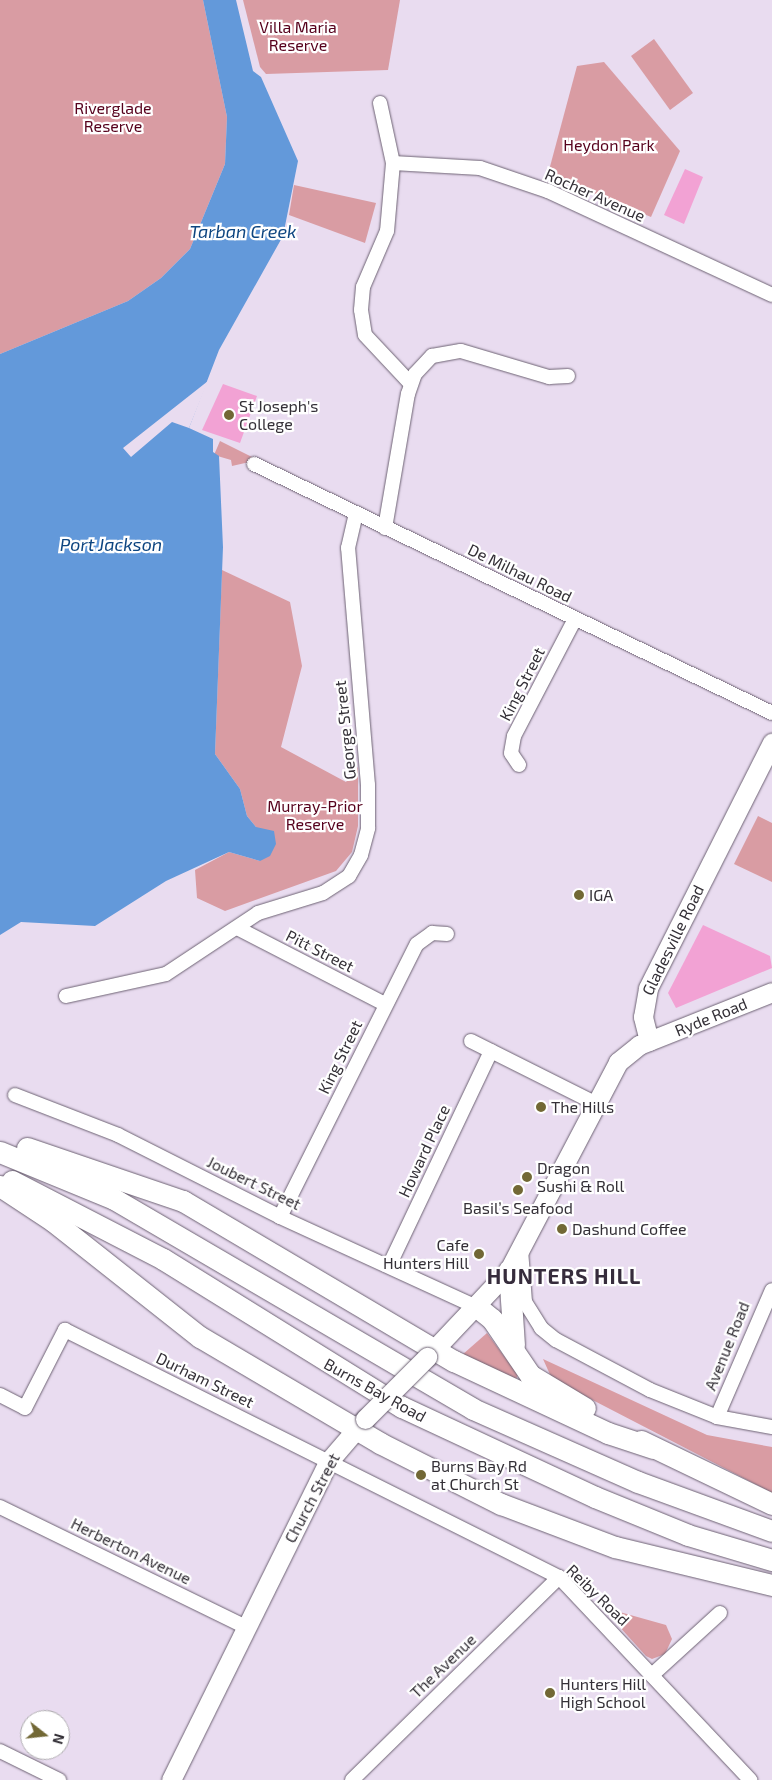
<!DOCTYPE html>
<meta charset="utf-8">
<style>
body{margin:0}
#map{position:relative;width:772px;height:1780px;overflow:hidden;background:#e9dcf0;font-family:"Exo 2",sans-serif}
div>[style]{position:absolute}
.green>*{inset:0;background:#d99ca3}
.water>*{inset:0;background:#6399da}
.pier>*{inset:0;background:#e9dcf0}
.building>*{inset:0;background:#f2a2d4}
.roads{filter:drop-shadow(0 0 1px #6d6273) drop-shadow(0 0 1px #6d6273)}
.street>*{height:14px;margin:-7px;padding:0 7px;transform-origin:7px;border-radius:7px;background:#fff}
.secondary>*{height:19px;margin:-9.5px;padding:0 9.5px;transform-origin:9.5px;border-radius:9.5px;background:#fff}
.primary>*{height:21px;margin:-10.5px;padding:0 10.5px;transform-origin:10.5px;border-radius:10.5px;background:#fff}
.bridges{filter:drop-shadow(0 0 1px #6d6273) drop-shadow(0 0 1px #6d6273)}
.secondary-bridge>*{height:19px;margin:-9.5px;padding:0 9.5px;transform-origin:9.5px;border-radius:9.5px;background:#fff}
.dots>*{width:14px;height:14px;translate:-50% -50%;box-sizing:border-box;border:2px solid #fff;border-radius:50%}
span{translate:-50% -50%;white-space:nowrap;text-align:center;line-height:1.15;-webkit-text-stroke:4.5px #fff;paint-order:stroke}
.park-label{font-size:16px;color:#56011c}
.street-label{font-size:16px;color:#343037}
.poi-label{font-size:16px;color:#343037}
.left{translate:0 -50%;text-align:left}
.right{translate:-100% -50%;text-align:right}
.water-label{font-size:18px;color:#0d4580;font-style:italic}
.district-label{font-size:21px;color:#362c3c;font-weight:700;letter-spacing:1px}
.north{position:absolute;left:20px;top:1710px;width:50px;height:50px;box-sizing:border-box;background:#fff;border:1px solid #aeacaf;border-radius:50%;rotate:106deg;font-size:14px;font-weight:700;line-height:20px;text-align:center;color:#343037}
.north::after{content:'';display:block;margin:auto;width:18px;height:22px;background:#726835;clip-path:polygon(50% 0,100% 100%,50% 72%,0 100%)}
</style>
<div id="map">
<div class="green">
<i style="clip-path:polygon(0 0,203px 0,227px 117px,225px 164px,190px 249px,161px 278px,128px 301px,0 354px)"></i>
<i style="clip-path:polygon(243px 0,400px 0,388px 70px,266px 74px,260px 67px)"></i>
<i style="clip-path:polygon(654px 39px,693px 93px,670px 110px,631px 56px)"></i>
<i style="clip-path:polygon(604px 62px,680px 151px,651px 217px,548px 174px,577px 66px)"></i>
<i style="clip-path:polygon(294px 185px,376px 203px,365px 243px,289px 215px)"></i>
<i style="clip-path:polygon(220px 441px,258px 460px,232px 466px,231px 460px,214px 455px)"></i>
<i style="clip-path:polygon(222px 570px,290px 602px,302px 666px,281px 747px,346px 782px,358px 767px,358px 826px,352px 852px,336px 871px,225px 911px,197px 898px,195px 870px,229px 852px,260px 861px,256px 827px,247px 816px,240px 789px,215px 754px)"></i>
<i style="clip-path:polygon(758px 816px,772px 823px,772px 882px,734px 864px)"></i>
<i style="clip-path:polygon(487px 1333px,518px 1375px,514px 1383px,462px 1355px)"></i>
<i style="clip-path:polygon(543px 1359px,707px 1435px,772px 1447px,772px 1493px,552px 1379px)"></i>
<i style="clip-path:polygon(609px 1609px,666px 1625px,672px 1639px,665px 1654px,652px 1659px,646px 1656px,607px 1613px)"></i>
</div>
<div class="water">
<i style="clip-path:polygon(203px 0,236px 0,253px 71px,261px 77px,298px 161px,283px 236px,219px 350px,189px 428px,213px 439px,213px 452px,219px 456px,223px 547px,215px 754px,240px 789px,247px 816px,256px 827px,274px 831px,276px 844px,270px 856px,260px 861px,229px 852px,166px 881px,95px 926px,21px 922px,0 935px,0 354px,128px 301px,161px 278px,190px 249px,225px 164px,227px 117px)"></i>
</div>
<div class="pier">
<i style="clip-path:polygon(208px 381px,189px 428px,172px 422px,131px 457px,123px 448px)"></i>
</div>
<div class="building">
<i style="clip-path:polygon(685px 169px,703px 177px,684px 224px,664px 215px)"></i>
<i style="clip-path:polygon(223px 384px,257px 396px,240px 443px,202px 430px)"></i>
<i style="clip-path:polygon(703px 925px,770px 956px,772px 968px,676px 1008px,668px 993px)"></i>
</div>
<div class="roads">
<div class="street">
<i style="left:380px;top:103px;width:61px;rotate:77.8deg"></i>
<i style="left:393px;top:163px;width:68px;rotate:95deg"></i>
<i style="left:387px;top:231px;width:61px;rotate:113.2deg"></i>
<i style="left:363px;top:287px;width:23px;rotate:95deg"></i>
<i style="left:361px;top:310px;width:25px;rotate:81deg"></i>
<i style="left:365px;top:335px;width:67px;rotate:46.8deg"></i>
<i style="left:393px;top:163px;width:87px;rotate:3.3deg"></i>
<i style="left:480px;top:168px;width:72px;rotate:18.7deg"></i>
<i style="left:548px;top:191px;width:247px;rotate:24.9deg"></i>
<i style="left:254px;top:464px;width:575px;rotate:25.67deg"></i>
<i style="left:385px;top:528px;width:136px;rotate:-80.3deg"></i>
<i style="left:408px;top:394px;width:21px;rotate:-71deg"></i>
<i style="left:415px;top:374px;width:25px;rotate:-47deg"></i>
<i style="left:432px;top:356px;width:29px;rotate:-10deg"></i>
<i style="left:461px;top:351px;width:92px;rotate:16.5deg"></i>
<i style="left:549px;top:377px;width:19px;rotate:-3deg"></i>
<i style="left:519px;top:765px;width:14px;rotate:-124deg"></i>
<i style="left:511px;top:753px;width:17px;rotate:-80deg"></i>
<i style="left:514px;top:736px;width:132px;rotate:-62.5deg"></i>
<i style="left:239px;top:929px;width:164px;rotate:27.2deg"></i>
<i style="left:66px;top:996px;width:102px;rotate:-12.4deg"></i>
<i style="left:166px;top:974px;width:110px;rotate:-33.5deg"></i>
<i style="left:258px;top:913px;width:68px;rotate:-17.1deg"></i>
<i style="left:323px;top:893px;width:31px;rotate:-33deg"></i>
<i style="left:349px;top:876px;width:24px;rotate:-60deg"></i>
<i style="left:361px;top:855px;width:28px;rotate:-75deg"></i>
<i style="left:368px;top:828px;width:43px;rotate:-90deg"></i>
<i style="left:368px;top:785px;width:238px;rotate:-94.8deg"></i>
<i style="left:348px;top:548px;width:35px;rotate:-77deg"></i>
<i style="left:471px;top:1041px;width:139px;rotate:26.6deg"></i>
<i style="left:15px;top:1095px;width:110px;rotate:21.2deg"></i>
<i style="left:118px;top:1135px;width:182px;rotate:26.8deg"></i>
<i style="left:280px;top:1217px;width:217px;rotate:24.6deg"></i>
<i style="left:280px;top:1217px;width:305px;rotate:-63.4deg"></i>
<i style="left:417px;top:944px;width:19px;rotate:-36deg"></i>
<i style="left:432px;top:933px;width:15px;rotate:4deg"></i>
<i style="left:521px;top:1250px;width:52px;rotate:85.6deg"></i>
<i style="left:525px;top:1302px;width:31px;rotate:58deg"></i>
<i style="left:541px;top:1328px;width:19px;rotate:39deg"></i>
<i style="left:556px;top:1340px;width:106px;rotate:28deg"></i>
<i style="left:650px;top:1390px;width:72px;rotate:21.9deg"></i>
<i style="left:717px;top:1417px;width:56px;rotate:10.3deg"></i>
<i style="left:389px;top:1266px;width:238px;rotate:-64.6deg"></i>
<i style="left:0;top:1395px;width:28px;rotate:27deg"></i>
<i style="left:25px;top:1408px;width:88px;rotate:-62.9deg"></i>
<i style="left:65px;top:1330px;width:552px;rotate:26.57deg"></i>
<i style="left:559px;top:1577px;width:279px;rotate:46.7deg"></i>
<i style="left:717px;top:1417px;width:138px;rotate:-66.6deg"></i>
<i style="left:0;top:1507px;width:274px;rotate:26deg"></i>
<i style="left:652px;top:1675px;width:92px;rotate:-42.4deg"></i>
<i style="left:0;top:1751px;width:66px;rotate:26.2deg"></i>
<i style="left:352px;top:1780px;width:290px;rotate:-44.4deg"></i>
</div>
<div class="secondary">
<i style="left:649px;top:1041px;width:25px;rotate:-104deg"></i>
<i style="left:643px;top:1017px;width:29px;rotate:-80deg"></i>
<i style="left:648px;top:988px;width:275px;rotate:-63.2deg"></i>
<i style="left:427px;top:1357px;width:120px;rotate:-46.7deg"></i>
<i style="left:509px;top:1270px;width:235px;rotate:-62.3deg"></i>
<i style="left:618px;top:1062px;width:27px;rotate:-39deg"></i>
<i style="left:639px;top:1045px;width:143px;rotate:-21.7deg"></i>
<i style="left:171px;top:1780px;width:355px;rotate:-63.7deg"></i>
<i style="left:328px;top:1462px;width:57px;rotate:-49.3deg"></i>
</div>
<div class="primary">
<i style="left:27px;top:1148px;width:165px;rotate:18.8deg"></i>
<i style="left:183px;top:1201px;width:315px;rotate:30.6deg"></i>
<i style="left:454px;top:1361px;width:170px;rotate:25.1deg"></i>
<i style="left:608px;top:1433px;width:47px;rotate:18.4deg"></i>
<i style="left:0;top:1152px;width:123px;rotate:22.4deg"></i>
<i style="left:114px;top:1199px;width:416px;rotate:30.3deg"></i>
<i style="left:473px;top:1409px;width:180px;rotate:23.9deg"></i>
<i style="left:638px;top:1482px;width:143px;rotate:20.1deg"></i>
<i style="left:12px;top:1181px;width:170px;rotate:27.3deg"></i>
<i style="left:163px;top:1259px;width:281px;rotate:31.8deg"></i>
<i style="left:402px;top:1407px;width:213px;rotate:25deg"></i>
<i style="left:595px;top:1497px;width:100px;rotate:22.2deg"></i>
<i style="left:688px;top:1535px;width:88px;rotate:16.6deg"></i>
<i style="left:0;top:1186px;width:64px;rotate:33.4deg"></i>
<i style="left:53px;top:1221px;width:187px;rotate:38.3deg"></i>
<i style="left:200px;top:1337px;width:209px;rotate:30.5deg"></i>
<i style="left:380px;top:1443px;width:136px;rotate:26.8deg"></i>
<i style="left:501px;top:1504px;width:122px;rotate:20.7deg"></i>
<i style="left:615px;top:1547px;width:162px;rotate:13.6deg"></i>
<i style="left:509px;top:1270px;width:75px;rotate:86.2deg"></i>
<i style="left:477px;top:1307px;width:19px;rotate:39deg"></i>
<i style="left:492px;top:1319px;width:68px;rotate:55.8deg"></i>
<i style="left:530px;top:1375px;width:64px;rotate:31deg"></i>
<i style="left:641px;top:1441px;width:145px;rotate:25.7deg"></i>
</div>
</div>
<div class="bridges">
<div class="secondary-bridge">
<i style="left:365px;top:1419px;width:88px;rotate:-45deg"></i>
</div>
</div>
<div class="dots">
<i style="left:229px;top:415px;background:#726835"></i>
<i style="left:579px;top:895px;background:#726835"></i>
<i style="left:541px;top:1107px;background:#726835"></i>
<i style="left:527px;top:1177px;background:#726835"></i>
<i style="left:518px;top:1190px;background:#726835"></i>
<i style="left:562px;top:1229px;background:#726835"></i>
<i style="left:479px;top:1254px;background:#726835"></i>
<i style="left:421px;top:1475px;background:#726835"></i>
<i style="left:550px;top:1693px;background:#726835"></i>
</div>
<div class="park-label">
<span style="left:298px;top:36px">Villa Maria<br>Reserve</span>
<span style="left:113px;top:117px">Riverglade<br>Reserve</span>
<span style="left:609px;top:145px">Heydon Park</span>
<span style="left:315px;top:815px">Murray-Prior<br>Reserve</span>
</div>
<div class="street-label">
<span style="left:595px;top:195px;rotate:24deg">Rocher Avenue</span>
<span style="left:520px;top:573px;rotate:26deg">De Milhau Road</span>
<span style="left:522px;top:684px;rotate:-63deg">King Street</span>
<span style="left:345px;top:730px;rotate:-96deg">George Street</span>
<span style="left:673px;top:940px;rotate:-64deg">Gladesville Road</span>
<span style="left:320px;top:951px;rotate:27deg">Pitt Street</span>
<span style="left:711px;top:1017px;rotate:-22deg">Ryde Road</span>
<span style="left:340px;top:1057px;rotate:-64deg">King Street</span>
<span style="left:424px;top:1151px;rotate:-65deg">Howard Place</span>
<span style="left:254px;top:1183px;rotate:26deg">Joubert Street</span>
<span style="left:727px;top:1346px;rotate:-68deg">Avenue Road</span>
<span style="left:205px;top:1380px;rotate:26deg">Durham Street</span>
<span style="left:375px;top:1390px;rotate:29deg">Burns Bay Road</span>
<span style="left:312px;top:1498px;rotate:-62deg">Church Street</span>
<span style="left:131px;top:1551px;rotate:26deg">Herberton Avenue</span>
<span style="left:598px;top:1595px;rotate:44deg">Reiby Road</span>
<span style="left:443px;top:1666px;rotate:-44deg">The Avenue</span>
</div>
<div class="poi-label">
<span class="left" style="left:239px;top:415px">St Joseph's<br>College</span>
<span class="left" style="left:589px;top:895px">IGA</span>
<span class="left" style="left:551px;top:1107px">The Hills</span>
<span class="left" style="left:537px;top:1177px">Dragon<br>Sushi &amp; Roll</span>
<span style="left:518px;top:1208px">Basil’s Seafood</span>
<span class="left" style="left:572px;top:1229px">Dashund Coffee</span>
<span class="right" style="left:469px;top:1254px">Cafe<br>Hunters Hill</span>
<span class="left" style="left:431px;top:1475px">Burns Bay Rd<br>at Church St</span>
<span class="left" style="left:560px;top:1693px">Hunters Hill<br>High School</span>
</div>
<div class="water-label">
<span style="left:243px;top:231px">Tarban Creek</span>
<span style="left:111px;top:544px">Port Jackson</span>
</div>
<div class="district-label">
<span style="left:564px;top:1276px">HUNTERS HILL</span>
</div>
<div class="north">N</div>
</div>
